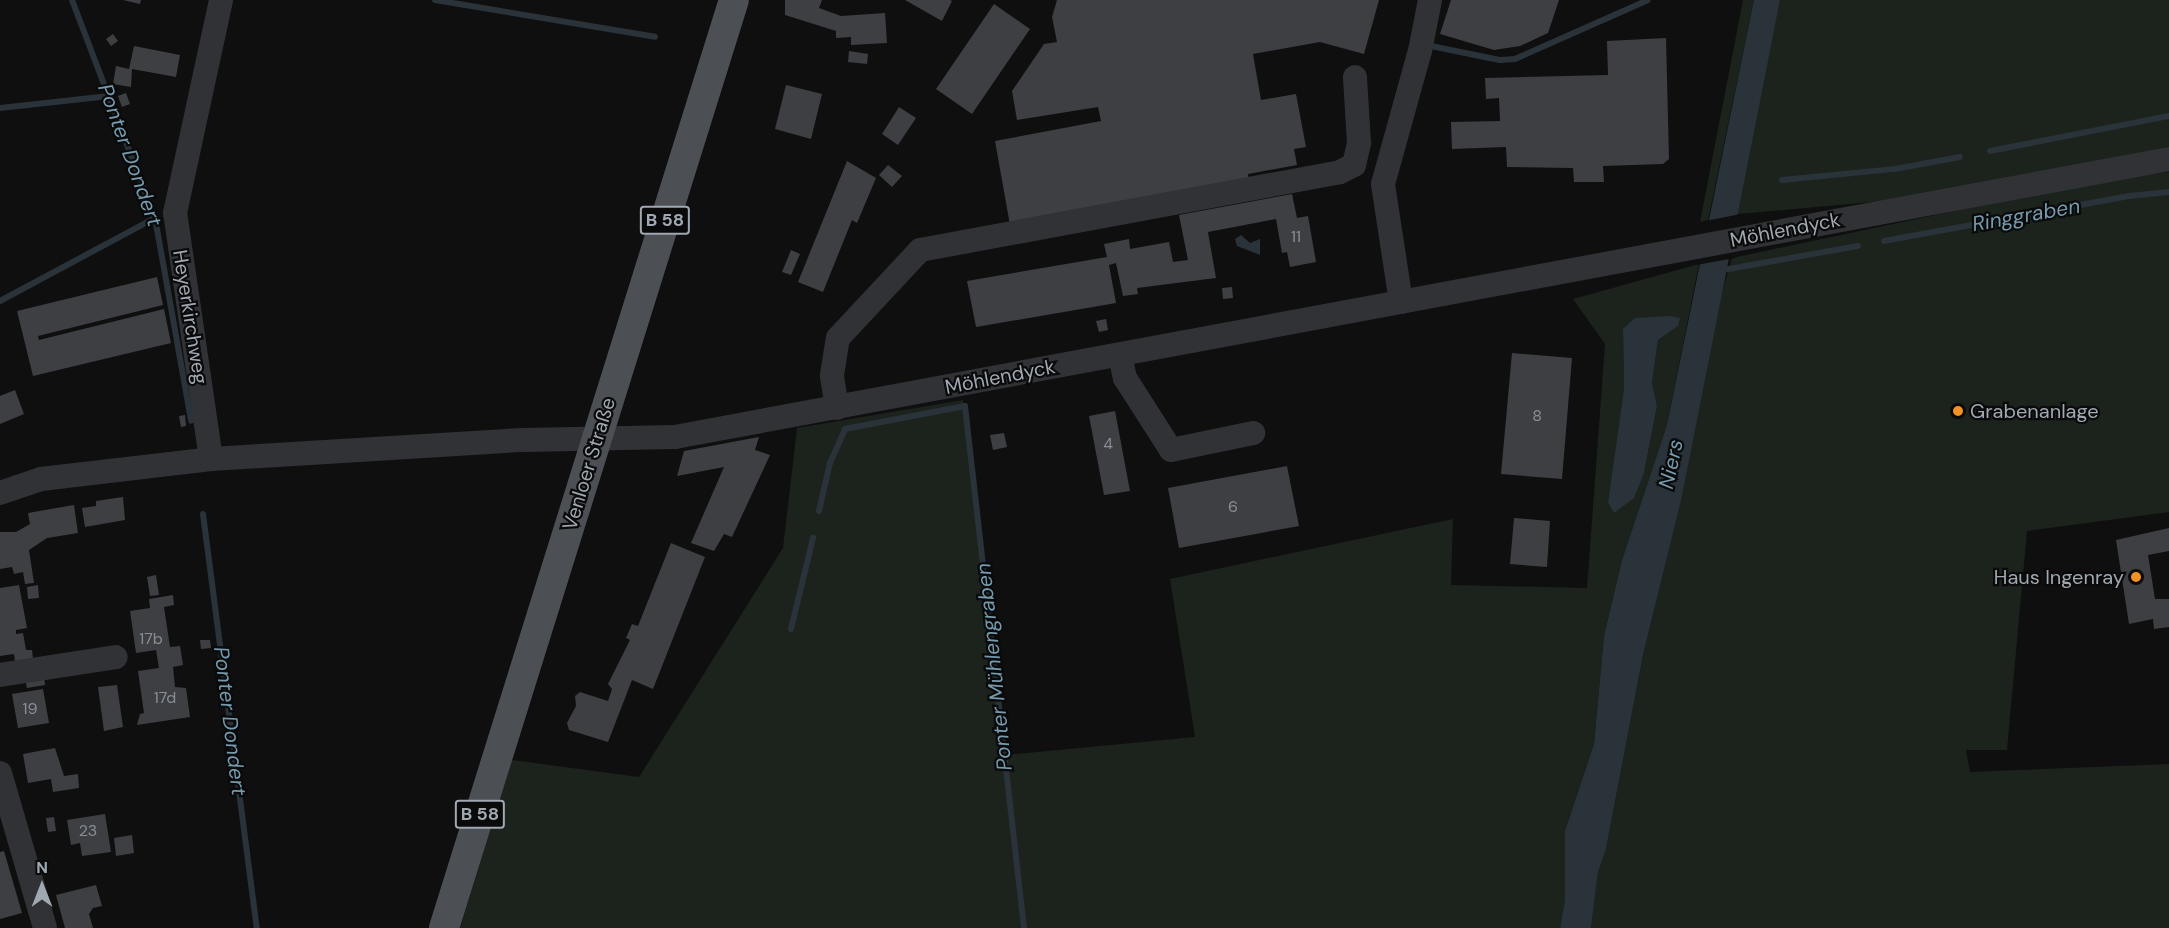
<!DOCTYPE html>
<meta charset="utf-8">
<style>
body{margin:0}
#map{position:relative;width:2169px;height:928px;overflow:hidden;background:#0f0f10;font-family:"DM Sans",sans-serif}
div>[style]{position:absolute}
.green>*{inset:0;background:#1b231c}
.water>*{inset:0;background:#293339}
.pier>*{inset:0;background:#0f0f10}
.stream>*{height:6px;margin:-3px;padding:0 3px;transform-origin:3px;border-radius:3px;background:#293339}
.building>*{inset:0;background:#3e3f43}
.minor>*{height:24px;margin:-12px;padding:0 12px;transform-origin:12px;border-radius:12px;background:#303235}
.major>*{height:30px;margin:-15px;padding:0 15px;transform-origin:15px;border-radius:15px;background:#4c4f54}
.dots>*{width:16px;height:16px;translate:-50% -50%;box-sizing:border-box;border:3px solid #0a0a0b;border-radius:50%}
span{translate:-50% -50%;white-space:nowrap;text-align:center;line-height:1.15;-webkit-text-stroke:4.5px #0a0a0b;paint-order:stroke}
.number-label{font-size:16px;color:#888e96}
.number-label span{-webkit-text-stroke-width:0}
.shield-label span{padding:2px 4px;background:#0a0a0b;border:2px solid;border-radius:4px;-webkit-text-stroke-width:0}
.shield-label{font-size:18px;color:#a0a8b1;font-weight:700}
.street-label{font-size:20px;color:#a0a8b1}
.poi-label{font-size:20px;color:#a0a8b1}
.left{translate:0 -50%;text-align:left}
.right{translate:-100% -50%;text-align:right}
.water-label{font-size:21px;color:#769bae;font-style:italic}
.north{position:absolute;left:12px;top:856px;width:60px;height:60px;-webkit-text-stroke:4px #0a0a0b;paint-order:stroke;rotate:0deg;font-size:16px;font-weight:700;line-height:24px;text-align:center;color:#a0a8b1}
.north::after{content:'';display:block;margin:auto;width:21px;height:27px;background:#a0a8b1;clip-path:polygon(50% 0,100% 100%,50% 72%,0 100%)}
</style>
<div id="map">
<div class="green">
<i style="clip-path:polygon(1743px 0,1754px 0,1708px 220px,1700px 222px)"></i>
<i style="clip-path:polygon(1780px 0,2169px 0,2169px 156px,1982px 192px,1738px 214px,1738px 198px)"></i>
<i style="clip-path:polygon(2169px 172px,2169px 512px,2027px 531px,2007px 750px,1966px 750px,1970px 772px,2169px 764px,2169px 928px,1591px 928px,1598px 872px,1606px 849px,1643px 655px,1681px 501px,1718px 306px,1732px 258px,2087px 183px)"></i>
<i style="clip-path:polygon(evenodd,1699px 264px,1667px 425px,1622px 560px,1604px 636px,1594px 744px,1565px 831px,1565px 899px,1560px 928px,460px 928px,512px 760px,639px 777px,783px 548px,797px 428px,963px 400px,1005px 755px,1195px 737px,1170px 579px,1453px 519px,1451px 585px,1587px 588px,1605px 344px,1573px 299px,1699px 264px,1678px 326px,1658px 340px,1652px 383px,1657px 406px,1644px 473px,1608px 502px,1624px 388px,1623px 329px,1678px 326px)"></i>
</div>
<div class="water">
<i style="clip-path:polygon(1754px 0,1780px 0,1681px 501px,1643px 655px,1606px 849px,1598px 872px,1591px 928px,1560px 928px,1565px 899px,1565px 831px,1594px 744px,1604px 636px,1622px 560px,1667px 425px)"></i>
<i style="clip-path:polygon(1241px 235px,1250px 243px,1260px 239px,1260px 255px,1237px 246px,1235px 239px)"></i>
<i style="clip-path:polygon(1670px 316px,1680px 318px,1678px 326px,1658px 340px,1652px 383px,1657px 406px,1644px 473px,1634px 498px,1614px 513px,1608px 502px,1624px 388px,1623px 329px,1635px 318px)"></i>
</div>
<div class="pier">
<i style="clip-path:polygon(1741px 214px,1735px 258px,1696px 265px,1705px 221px)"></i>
</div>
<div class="stream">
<i style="left:72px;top:0;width:233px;rotate:69.2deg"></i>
<i style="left:155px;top:218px;width:206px;rotate:79.9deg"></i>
<i style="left:435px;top:0;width:223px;rotate:9.5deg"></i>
<i style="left:1431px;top:46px;width:70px;rotate:11.5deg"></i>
<i style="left:1500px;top:60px;width:15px;rotate:-4deg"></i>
<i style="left:1515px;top:59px;width:145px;rotate:-23.9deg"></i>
<i style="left:0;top:108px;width:110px;rotate:-6.3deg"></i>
<i style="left:1990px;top:151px;width:182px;rotate:-11.1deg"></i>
<i style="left:1782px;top:180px;width:114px;rotate:-5.6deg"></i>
<i style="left:1895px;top:169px;width:66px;rotate:-10.5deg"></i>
<i style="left:1884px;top:241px;width:249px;rotate:-10.4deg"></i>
<i style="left:2129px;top:196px;width:40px;rotate:-5.7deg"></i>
<i style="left:1723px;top:270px;width:137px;rotate:-10.1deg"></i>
<i style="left:0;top:301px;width:176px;rotate:-28.2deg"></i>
<i style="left:819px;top:511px;width:49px;rotate:-77.1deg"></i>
<i style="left:830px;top:463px;width:37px;rotate:-66deg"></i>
<i style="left:845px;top:429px;width:122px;rotate:-10.9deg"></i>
<i style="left:965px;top:406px;width:525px;rotate:83.55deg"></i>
<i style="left:203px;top:514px;width:418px;rotate:82.6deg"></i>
<i style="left:791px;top:629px;width:94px;rotate:-76.4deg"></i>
</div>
<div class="building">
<i style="clip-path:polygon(123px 0,141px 0,140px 4px)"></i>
<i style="clip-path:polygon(785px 0,822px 0,819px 8px,841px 16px,885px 13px,887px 43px,851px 45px,851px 37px,836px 38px,836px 31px,785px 15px)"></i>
<i style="clip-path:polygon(905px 0,950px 0,952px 1px,942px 21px)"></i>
<i style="clip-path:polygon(1057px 0,1379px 0,1364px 54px,1320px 42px,1253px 54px,1261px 100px,1296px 94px,1306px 147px,1294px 149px,1297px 165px,1248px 174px,1249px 181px,1010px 225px,995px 141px,1101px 121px,1098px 107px,1017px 120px,1012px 91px,1044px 44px,1057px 42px,1052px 17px)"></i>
<i style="clip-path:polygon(1451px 0,1559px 0,1548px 33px,1520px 46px,1494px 50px,1440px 34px)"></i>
<i style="clip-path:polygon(994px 4px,1030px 29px,972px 114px,936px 89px)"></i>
<i style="clip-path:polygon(113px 34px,118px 41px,111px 46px,106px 39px)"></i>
<i style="clip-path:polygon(1666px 38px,1669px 159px,1663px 164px,1603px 166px,1604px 182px,1574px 182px,1573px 168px,1507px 167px,1506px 147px,1452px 149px,1451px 122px,1500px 121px,1499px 98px,1486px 99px,1485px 78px,1608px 75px,1607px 41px)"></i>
<i style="clip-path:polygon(134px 46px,180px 55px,176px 77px,132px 69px,131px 87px,113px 84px,116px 66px,129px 69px)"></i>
<i style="clip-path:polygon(849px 51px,868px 54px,867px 64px,848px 62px)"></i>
<i style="clip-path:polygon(786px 85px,822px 94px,811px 139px,775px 129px)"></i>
<i style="clip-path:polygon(126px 93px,130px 104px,122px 107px,118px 96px)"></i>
<i style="clip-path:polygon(899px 107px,916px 118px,898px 145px,882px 134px)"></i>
<i style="clip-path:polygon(847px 161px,876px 178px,857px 223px,852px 220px,823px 292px,798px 282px)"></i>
<i style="clip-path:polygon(888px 165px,902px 176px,892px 187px,879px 175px)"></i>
<i style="clip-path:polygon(1292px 194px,1297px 218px,1308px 216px,1316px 262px,1290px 267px,1287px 252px,1282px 253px,1276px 219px,1208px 232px,1216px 278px,1137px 288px,1138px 294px,1123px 296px,1116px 263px,1109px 265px,1116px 303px,976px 327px,967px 281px,1107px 257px,1104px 244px,1129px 239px,1130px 249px,1169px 242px,1173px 262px,1188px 260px,1179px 215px)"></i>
<i style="clip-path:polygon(791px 250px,800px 254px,791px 275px,782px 272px)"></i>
<i style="clip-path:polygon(157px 277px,163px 305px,38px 336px,39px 340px,164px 309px,171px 343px,33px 376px,17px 311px)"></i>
<i style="clip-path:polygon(1232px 287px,1233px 298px,1223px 299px,1222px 288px)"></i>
<i style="clip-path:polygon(1106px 319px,1108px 330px,1099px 332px,1096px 321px)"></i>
<i style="clip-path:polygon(1512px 353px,1572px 358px,1562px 479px,1501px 474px)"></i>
<i style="clip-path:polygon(15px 390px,24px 414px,0 424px,0 396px)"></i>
<i style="clip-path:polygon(1115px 411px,1130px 491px,1104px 495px,1089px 416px)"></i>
<i style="clip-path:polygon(185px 415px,186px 426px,181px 427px,179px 416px)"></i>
<i style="clip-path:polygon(1004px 433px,1007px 447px,993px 450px,990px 435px)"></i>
<i style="clip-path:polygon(759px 437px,755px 450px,770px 455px,732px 537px,724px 534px,714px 551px,691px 543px,724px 467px,677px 476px,684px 451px)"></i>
<i style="clip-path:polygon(1287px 466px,1299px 526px,1179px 548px,1168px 488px)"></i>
<i style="clip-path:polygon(123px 497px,125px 520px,85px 527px,82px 508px,96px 506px,96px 501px)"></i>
<i style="clip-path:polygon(74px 505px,78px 533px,47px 538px,29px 550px,34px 583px,25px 584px,23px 572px,14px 574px,12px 567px,0 569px,0 532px,16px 532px,30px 524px,28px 513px)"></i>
<i style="clip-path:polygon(1514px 518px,1550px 521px,1547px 567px,1510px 564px)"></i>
<i style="clip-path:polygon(2169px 528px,2169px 551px,2148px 555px,2155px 599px,2169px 599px,2169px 627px,2154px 629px,2153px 619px,2129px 624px,2116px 540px)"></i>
<i style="clip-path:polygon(671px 543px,705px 557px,653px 689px,632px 680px,608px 742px,569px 730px,567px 723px,576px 706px,575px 696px,580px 692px,608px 701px,612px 689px,608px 684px,630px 640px,626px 638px,632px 624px,638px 626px)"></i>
<i style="clip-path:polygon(156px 575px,159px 595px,150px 596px,147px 577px)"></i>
<i style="clip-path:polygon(19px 585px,27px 628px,16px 630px,16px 634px,23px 633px,26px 650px,32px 650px,33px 659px,15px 662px,14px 654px,0 656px,0 588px)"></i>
<i style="clip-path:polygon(38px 585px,39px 598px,28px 599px,27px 587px)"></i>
<i style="clip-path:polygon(173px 595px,174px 605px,164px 607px,170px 647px,180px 646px,183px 665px,173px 667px,175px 687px,186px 688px,190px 717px,137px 725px,140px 714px,144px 713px,138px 671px,159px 668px,156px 650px,136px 653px,130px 611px,150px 608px,149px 599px)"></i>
<i style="clip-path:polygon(200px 640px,210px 640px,211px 648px,201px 649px)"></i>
<i style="clip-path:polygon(44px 676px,45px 685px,27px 688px,25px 679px)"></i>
<i style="clip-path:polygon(117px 685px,123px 727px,104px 731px,98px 687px)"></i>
<i style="clip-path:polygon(43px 689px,49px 723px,18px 728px,12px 694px)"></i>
<i style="clip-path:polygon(55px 748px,64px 776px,78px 774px,79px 788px,53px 792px,51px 779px,28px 783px,23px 754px)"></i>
<i style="clip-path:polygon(105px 814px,111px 852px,82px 856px,80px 843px,71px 845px,67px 820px)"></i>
<i style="clip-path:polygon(54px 817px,56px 831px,48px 832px,46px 818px)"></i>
<i style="clip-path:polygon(132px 835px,134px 853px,116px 856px,114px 838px)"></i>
<i style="clip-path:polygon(4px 851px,22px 913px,0 919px,0 852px)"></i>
<i style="clip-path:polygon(96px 885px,102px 906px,93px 908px,89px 914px,93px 928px,65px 928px,56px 895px)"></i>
</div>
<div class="minor">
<i style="left:1401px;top:302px;width:119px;rotate:-98.7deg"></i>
<i style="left:1383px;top:184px;width:138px;rotate:-74.5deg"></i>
<i style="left:1420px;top:51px;width:52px;rotate:-78.9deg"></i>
<i style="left:1120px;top:355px;width:24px;rotate:78deg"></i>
<i style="left:1125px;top:378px;width:85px;rotate:57.4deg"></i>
<i style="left:1171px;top:450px;width:84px;rotate:-11.7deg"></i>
<i style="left:837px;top:408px;width:33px;rotate:-99deg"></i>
<i style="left:832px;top:375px;width:37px;rotate:-81deg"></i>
<i style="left:838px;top:338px;width:120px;rotate:-47deg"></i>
<i style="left:920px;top:250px;width:427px;rotate:-10.5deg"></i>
<i style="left:1340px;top:172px;width:16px;rotate:-27deg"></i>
<i style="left:1354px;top:165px;width:23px;rotate:-77deg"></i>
<i style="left:1359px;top:143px;width:66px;rotate:-93.5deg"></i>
<i style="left:211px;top:459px;width:249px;rotate:-98.3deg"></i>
<i style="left:175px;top:213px;width:218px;rotate:-77.8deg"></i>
<i style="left:0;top:493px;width:43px;rotate:-18.9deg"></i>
<i style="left:41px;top:479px;width:171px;rotate:-6.7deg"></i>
<i style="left:211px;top:459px;width:313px;rotate:-3.5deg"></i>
<i style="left:523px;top:440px;width:152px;rotate:-1.1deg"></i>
<i style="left:675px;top:437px;width:1520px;rotate:-10.54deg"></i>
<i style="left:0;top:675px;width:117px;rotate:-8.8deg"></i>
<i style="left:0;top:773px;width:161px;rotate:73.8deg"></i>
</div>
<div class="major">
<i style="left:444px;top:928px;width:972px;rotate:-72.65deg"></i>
</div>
<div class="dots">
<i style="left:1958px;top:411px;background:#f29225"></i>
<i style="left:2136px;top:577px;background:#f29225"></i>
</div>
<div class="number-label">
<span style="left:1296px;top:237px">11</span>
<span style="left:1537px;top:416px">8</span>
<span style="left:1108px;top:444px">4</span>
<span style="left:1233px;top:507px">6</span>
<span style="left:151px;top:639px">17b</span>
<span style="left:165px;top:698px">17d</span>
<span style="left:30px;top:709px">19</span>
<span style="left:88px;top:831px">23</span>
</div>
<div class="shield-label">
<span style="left:665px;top:220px">B 58</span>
<span style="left:480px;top:814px">B 58</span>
</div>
<div class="street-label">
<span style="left:1785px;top:230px;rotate:-11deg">Möhlendyck</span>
<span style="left:190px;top:317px;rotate:81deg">Heyerkirchweg</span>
<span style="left:1000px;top:377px;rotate:-11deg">Möhlendyck</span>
<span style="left:589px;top:464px;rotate:-73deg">Venloer Straße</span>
</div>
<div class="poi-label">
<span class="left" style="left:1970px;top:411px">Grabenanlage</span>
<span class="right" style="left:2124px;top:577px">Haus Ingenray</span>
</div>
<div class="water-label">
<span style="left:130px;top:155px;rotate:70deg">Ponter Dondert</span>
<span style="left:2026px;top:215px;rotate:-10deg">Ringgraben</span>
<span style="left:1671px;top:464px;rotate:-78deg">Niers</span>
<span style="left:994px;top:667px;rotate:-96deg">Ponter Mühlengraben</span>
<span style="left:230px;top:721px;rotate:83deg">Ponter Dondert</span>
</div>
<div class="north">N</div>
</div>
